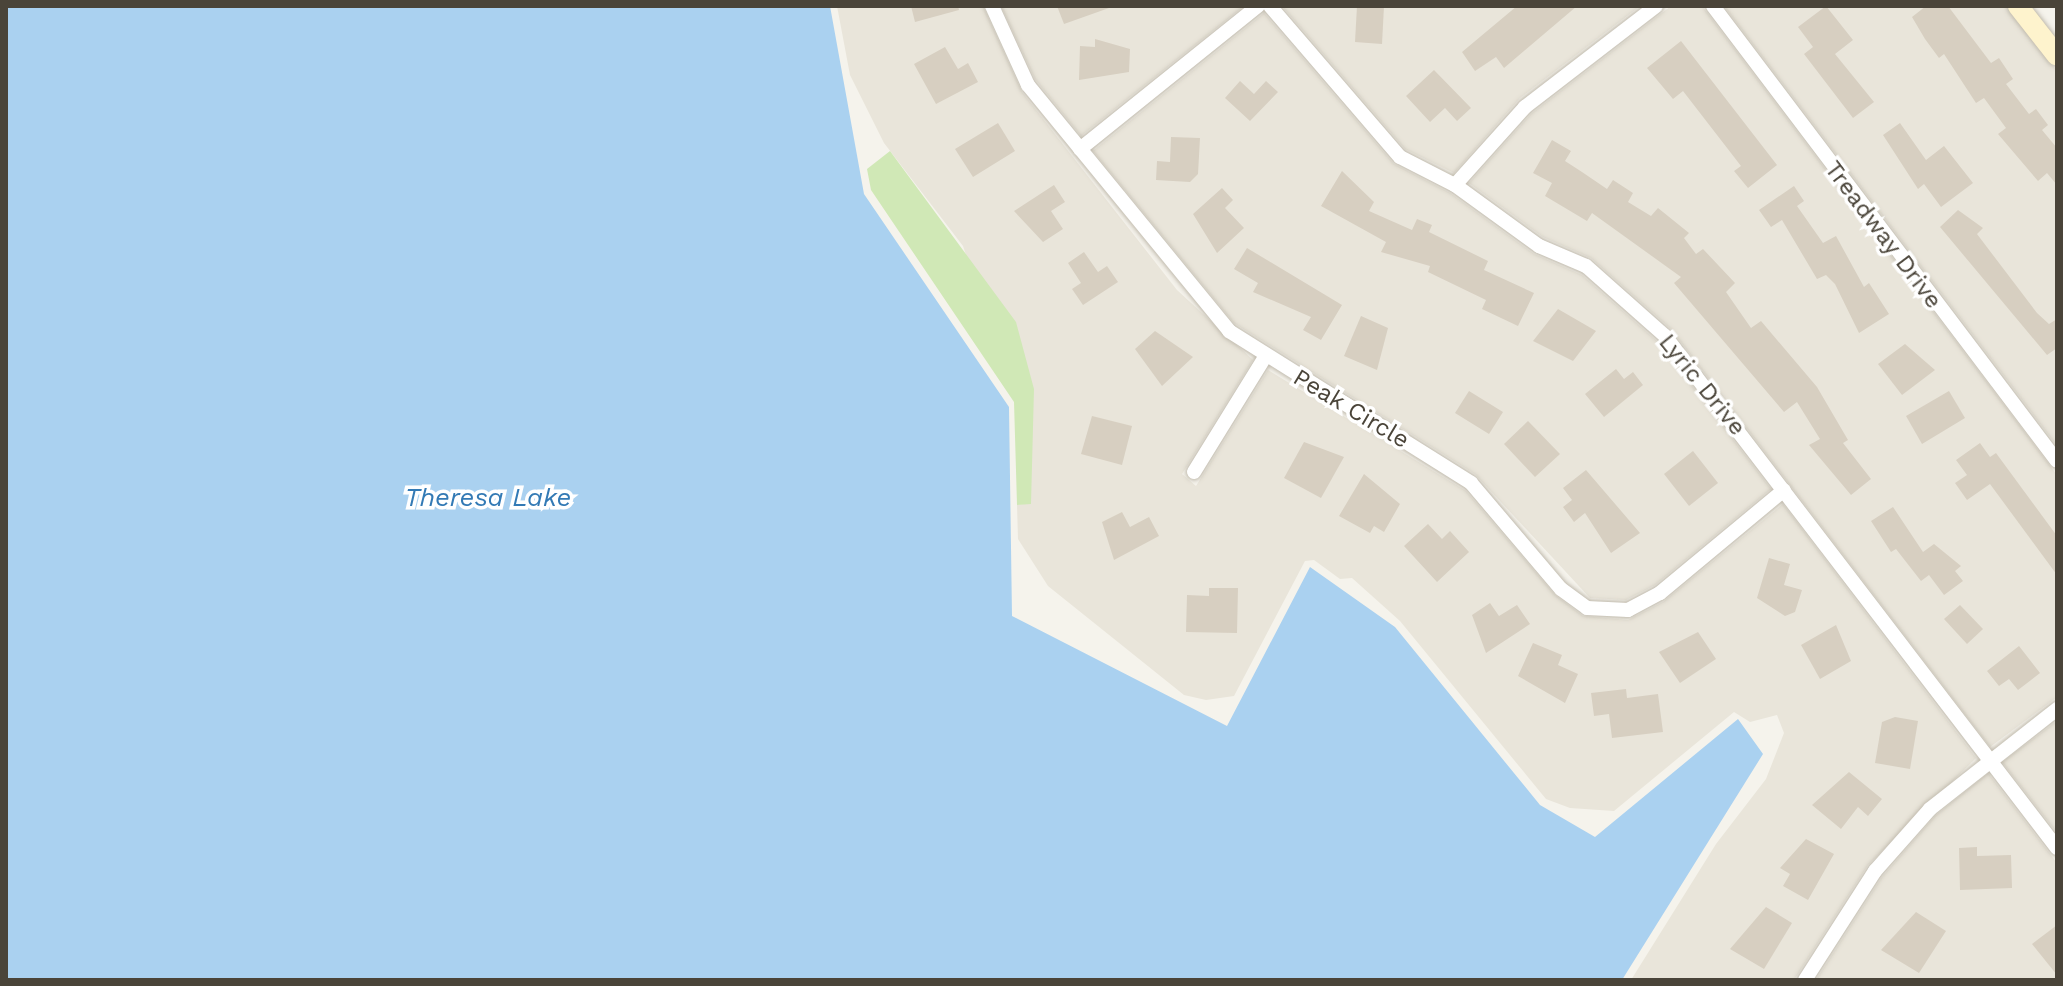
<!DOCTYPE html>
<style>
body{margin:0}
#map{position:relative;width:2063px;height:986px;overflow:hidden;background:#f5f3ec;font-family:"Work Sans",sans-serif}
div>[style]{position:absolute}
.residential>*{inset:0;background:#e9e5da}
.green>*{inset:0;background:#d0e8b6}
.water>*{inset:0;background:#aad1f0}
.building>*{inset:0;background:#d7cfc1}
.roads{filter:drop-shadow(0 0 2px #c1bbae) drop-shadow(0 0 2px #c1bbae)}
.street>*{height:14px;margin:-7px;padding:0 7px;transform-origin:7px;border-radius:7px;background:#fff}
.secondary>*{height:20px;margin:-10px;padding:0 10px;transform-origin:10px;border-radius:10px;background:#fef3cd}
span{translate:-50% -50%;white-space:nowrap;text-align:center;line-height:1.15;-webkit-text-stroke:7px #fff;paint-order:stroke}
.street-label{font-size:24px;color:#4a4439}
.water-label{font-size:26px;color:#337ab5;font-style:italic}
.frame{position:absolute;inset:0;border:8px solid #4a4439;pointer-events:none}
</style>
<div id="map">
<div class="residential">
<i style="clip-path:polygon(837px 6px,983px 6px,1022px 92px,1177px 290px,1253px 360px,1182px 474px,1196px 486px,1268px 370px,1466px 491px,1555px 595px,1583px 616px,1628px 620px,1663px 602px,1783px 504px,1976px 758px,1868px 865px,1794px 980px,1631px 980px,1716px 844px,1766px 779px,1784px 733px,1777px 715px,1750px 722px,1734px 712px,1614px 811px,1570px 808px,1546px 799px,1400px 621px,1352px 578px,1340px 579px,1314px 560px,1305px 561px,1234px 696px,1206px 700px,1184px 695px,1048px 586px,1018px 539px,1017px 505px,1031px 503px,1031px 450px,963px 246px,884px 143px,850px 75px)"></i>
<i style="clip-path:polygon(1001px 6px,1244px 6px,1081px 136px,1035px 79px)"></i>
<i style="clip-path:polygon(1282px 6px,1640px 6px,1520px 98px,1454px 173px,1405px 149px)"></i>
<i style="clip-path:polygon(1671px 6px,1702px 6px,2057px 475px,2057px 697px,1990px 747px,1671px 329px,1591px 258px,1543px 237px,1469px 183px,1531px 114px)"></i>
<i style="clip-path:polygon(1724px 6px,2007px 6px,2057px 71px,2057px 446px)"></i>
<i style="clip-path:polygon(1264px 13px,1394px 164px,1450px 193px,1534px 254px,1582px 275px,1659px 343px,1771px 489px,1655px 585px,1626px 600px,1590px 598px,1475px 474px,1234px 323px,1093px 151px)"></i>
<i style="clip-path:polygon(2057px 721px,2057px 833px,2002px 762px)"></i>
<i style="clip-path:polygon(1988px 773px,2057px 863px,2057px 980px,1816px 980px,1882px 877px,1935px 816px)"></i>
</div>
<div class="green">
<i style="clip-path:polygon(890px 151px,1016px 322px,1034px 389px,1031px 504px,1017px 505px,1014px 402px,871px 190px,867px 169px)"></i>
</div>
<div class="water">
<i style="clip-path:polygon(6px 6px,830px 6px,864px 194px,1009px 407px,1012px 616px,1227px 726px,1310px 567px,1395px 627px,1540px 805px,1595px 837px,1738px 719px,1763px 754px,1622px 980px,6px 980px)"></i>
</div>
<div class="building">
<i style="clip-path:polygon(911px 6px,958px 6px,959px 10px,915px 22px)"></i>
<i style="clip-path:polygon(1057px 6px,1109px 6px,1109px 8px,1064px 24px)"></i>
<i style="clip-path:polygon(1357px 6px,1384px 6px,1382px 44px,1355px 42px)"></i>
<i style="clip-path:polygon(1517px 6px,1577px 6px,1504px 68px,1496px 57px,1475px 71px,1462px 52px)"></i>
<i style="clip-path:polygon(1826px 6px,1853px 40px,1835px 54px,1874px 102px,1853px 118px,1804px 54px,1813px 47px,1798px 27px)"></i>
<i style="clip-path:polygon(1926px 6px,1948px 6px,1991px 63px,1999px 58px,2013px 79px,2006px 84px,2029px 114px,2036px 109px,2048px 125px,2042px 130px,2057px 148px,2057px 185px,2047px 173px,2038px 181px,1998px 134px,2006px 128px,1984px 98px,1976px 103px,1944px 54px,1939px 58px,1925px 39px,1912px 17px)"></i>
<i style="clip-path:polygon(1095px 39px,1130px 49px,1129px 72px,1079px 80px,1080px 46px,1095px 47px)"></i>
<i style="clip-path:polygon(1681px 41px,1777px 165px,1748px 188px,1734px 171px,1741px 166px,1683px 91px,1673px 99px,1647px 68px)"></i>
<i style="clip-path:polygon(945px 47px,958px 69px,968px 63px,978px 82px,936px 104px,914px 64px)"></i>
<i style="clip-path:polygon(1434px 70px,1471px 108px,1457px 121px,1445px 108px,1430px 122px,1406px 96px)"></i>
<i style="clip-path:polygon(1240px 81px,1254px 94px,1266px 81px,1278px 92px,1250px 121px,1225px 98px)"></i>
<i style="clip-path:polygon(998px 123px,1015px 151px,973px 177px,955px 149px)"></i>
<i style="clip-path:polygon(1900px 123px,1926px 160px,1944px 146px,1973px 183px,1941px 207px,1924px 184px,1918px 189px,1883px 135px)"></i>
<i style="clip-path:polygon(1171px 137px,1200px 138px,1198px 174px,1190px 182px,1156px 180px,1157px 161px,1170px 162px)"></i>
<i style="clip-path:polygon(1552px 140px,1571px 151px,1565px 161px,1582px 172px,1607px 189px,1613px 180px,1633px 193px,1628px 202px,1651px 216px,1658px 208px,1689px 233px,1684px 238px,1696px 254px,1703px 249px,1735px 283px,1726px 292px,1751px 328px,1761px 321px,1817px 387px,1848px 440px,1843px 443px,1871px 479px,1851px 495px,1809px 445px,1820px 439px,1797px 402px,1784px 412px,1674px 283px,1681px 277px,1592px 213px,1587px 221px,1545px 196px,1552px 183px,1533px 173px)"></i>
<i style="clip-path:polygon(1342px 171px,1374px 202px,1369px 211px,1412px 230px,1417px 219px,1432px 225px,1429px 232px,1488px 261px,1484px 270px,1534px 293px,1518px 326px,1482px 309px,1486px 300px,1428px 272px,1430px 266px,1381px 252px,1386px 242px,1321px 206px)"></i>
<i style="clip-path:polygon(1054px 185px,1065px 202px,1051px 211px,1063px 229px,1043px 242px,1014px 211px)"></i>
<i style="clip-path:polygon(1794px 186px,1804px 201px,1797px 206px,1823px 243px,1836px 236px,1864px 287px,1869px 283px,1889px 314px,1859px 333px,1835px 284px,1826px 275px,1817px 279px,1782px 220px,1771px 227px,1759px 210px)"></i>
<i style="clip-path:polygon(1222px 188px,1233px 200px,1225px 208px,1244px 228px,1217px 253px,1193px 214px)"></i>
<i style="clip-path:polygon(1958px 210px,1983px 228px,1977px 234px,2037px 313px,2049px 324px,2057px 319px,2057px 348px,2047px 355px,1940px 227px)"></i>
<i style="clip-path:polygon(1247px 248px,1342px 305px,1321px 340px,1303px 330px,1311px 317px,1253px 292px,1258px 283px,1234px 269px)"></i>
<i style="clip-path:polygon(1084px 252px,1098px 272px,1107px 266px,1118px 282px,1083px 305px,1072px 289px,1081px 283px,1068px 263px)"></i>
<i style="clip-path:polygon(1558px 309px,1596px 331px,1573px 361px,1533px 341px)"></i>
<i style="clip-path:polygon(1361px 316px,1388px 328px,1377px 370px,1344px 356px)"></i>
<i style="clip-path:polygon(1155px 331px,1193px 357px,1162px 386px,1135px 349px)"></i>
<i style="clip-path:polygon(1905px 344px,1935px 370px,1902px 395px,1878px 364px)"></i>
<i style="clip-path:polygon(1616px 369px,1624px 379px,1633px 372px,1643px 385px,1604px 417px,1585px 394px)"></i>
<i style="clip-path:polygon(1469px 391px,1503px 412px,1489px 434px,1455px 413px)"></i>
<i style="clip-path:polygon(1949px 391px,1965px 418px,1922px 444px,1906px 416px)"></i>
<i style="clip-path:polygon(1092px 416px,1132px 426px,1122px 465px,1081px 454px)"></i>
<i style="clip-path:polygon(1528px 421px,1560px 454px,1535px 477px,1504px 444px)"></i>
<i style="clip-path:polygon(1304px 442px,1344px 457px,1321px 498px,1284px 478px)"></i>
<i style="clip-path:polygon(1980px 443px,1990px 457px,1996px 453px,2057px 536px,2057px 575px,1990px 484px,1967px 500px,1955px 483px,1967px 475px,1956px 460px)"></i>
<i style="clip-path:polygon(1693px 451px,1718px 483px,1689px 506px,1664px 474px)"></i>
<i style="clip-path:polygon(1586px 470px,1640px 533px,1611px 553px,1585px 513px,1574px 522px,1563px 507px,1572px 500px,1563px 488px)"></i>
<i style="clip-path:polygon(1364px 474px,1400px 504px,1384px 532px,1374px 526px,1370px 533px,1339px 516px)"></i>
<i style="clip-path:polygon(1893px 507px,1923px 552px,1934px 544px,1961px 566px,1955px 571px,1963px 581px,1944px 595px,1929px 575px,1921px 581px,1896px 549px,1891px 552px,1871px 521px)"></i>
<i style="clip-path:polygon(1122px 512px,1130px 527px,1149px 517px,1159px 536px,1114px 560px,1102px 522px)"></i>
<i style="clip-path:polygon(1428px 524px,1442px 539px,1450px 531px,1469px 552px,1437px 582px,1404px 546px)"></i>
<i style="clip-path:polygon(1769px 558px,1790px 564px,1784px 585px,1802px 590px,1795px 612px,1785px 616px,1757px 598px)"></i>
<i style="clip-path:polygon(1209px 588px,1238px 588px,1237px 633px,1186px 632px,1187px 595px,1209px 596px)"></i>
<i style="clip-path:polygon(1490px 603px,1499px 616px,1517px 605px,1530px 624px,1486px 653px,1472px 615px)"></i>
<i style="clip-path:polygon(1960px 605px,1983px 629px,1967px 644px,1944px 619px)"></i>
<i style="clip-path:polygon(1836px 625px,1851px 661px,1820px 679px,1801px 645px)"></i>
<i style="clip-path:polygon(1698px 632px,1716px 659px,1680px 683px,1659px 652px)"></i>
<i style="clip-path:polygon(1533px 643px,1562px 655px,1558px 665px,1578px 674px,1565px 703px,1518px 676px)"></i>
<i style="clip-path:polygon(2019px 646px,2040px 673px,2018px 690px,2009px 679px,1999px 686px,1987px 671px)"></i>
<i style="clip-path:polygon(1626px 689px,1627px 698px,1658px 694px,1663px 732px,1612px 738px,1609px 714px,1594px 716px,1591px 693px)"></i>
<i style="clip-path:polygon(1895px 717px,1918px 721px,1910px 769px,1875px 763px,1882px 722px)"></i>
<i style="clip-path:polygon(1849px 772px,1882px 799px,1868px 816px,1858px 807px,1841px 829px,1812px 805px)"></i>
<i style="clip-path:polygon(1806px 839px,1834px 854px,1808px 900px,1783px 886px,1790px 874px,1780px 868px)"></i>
<i style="clip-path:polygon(1977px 847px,1977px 856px,2011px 855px,2012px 888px,1960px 890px,1959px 848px)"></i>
<i style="clip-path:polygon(1766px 907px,1792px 923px,1764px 969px,1730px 949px)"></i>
<i style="clip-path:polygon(1916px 912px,1946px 931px,1919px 973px,1881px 950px)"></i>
<i style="clip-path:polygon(2057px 925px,2057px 975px,2032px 944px)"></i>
</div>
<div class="roads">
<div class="street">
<i style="left:992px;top:6px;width:87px;rotate:65.5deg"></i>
<i style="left:1028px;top:85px;width:318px;rotate:50.7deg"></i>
<i style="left:1229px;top:331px;width:286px;rotate:32.1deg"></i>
<i style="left:1471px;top:483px;width:139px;rotate:49.7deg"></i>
<i style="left:1561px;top:589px;width:32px;rotate:36deg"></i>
<i style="left:1587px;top:608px;width:41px;rotate:2.8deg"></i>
<i style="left:1628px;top:610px;width:36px;rotate:-28deg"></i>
<i style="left:1660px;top:593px;width:161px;rotate:-39.7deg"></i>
<i style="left:1270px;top:6px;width:199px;rotate:49.3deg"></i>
<i style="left:1400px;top:157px;width:62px;rotate:27deg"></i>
<i style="left:1455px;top:185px;width:104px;rotate:36deg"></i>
<i style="left:1539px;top:246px;width:51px;rotate:23.1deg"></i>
<i style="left:1586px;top:266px;width:106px;rotate:41.5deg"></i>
<i style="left:1665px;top:336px;width:645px;rotate:52.56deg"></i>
<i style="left:1713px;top:6px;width:570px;rotate:52.91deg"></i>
<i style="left:1080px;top:149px;width:228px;rotate:-38.8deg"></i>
<i style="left:1455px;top:185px;width:105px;rotate:-48.1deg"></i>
<i style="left:1525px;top:107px;width:165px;rotate:-37.6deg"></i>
<i style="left:1194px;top:472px;width:135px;rotate:-58.3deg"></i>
<i style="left:1805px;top:980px;width:130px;rotate:-57.3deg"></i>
<i style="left:1875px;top:871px;width:83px;rotate:-48.4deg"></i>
<i style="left:1930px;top:809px;width:162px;rotate:-38.2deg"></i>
</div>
<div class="secondary">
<i style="left:2018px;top:6px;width:63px;rotate:52deg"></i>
</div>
</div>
<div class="street-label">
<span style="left:1883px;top:235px;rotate:53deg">Treadway Drive</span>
<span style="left:1702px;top:385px;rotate:51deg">Lyric Drive</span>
<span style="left:1351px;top:409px;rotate:31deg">Peak Circle</span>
</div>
<div class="water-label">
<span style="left:488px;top:498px">Theresa Lake</span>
</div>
<div class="frame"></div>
</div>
